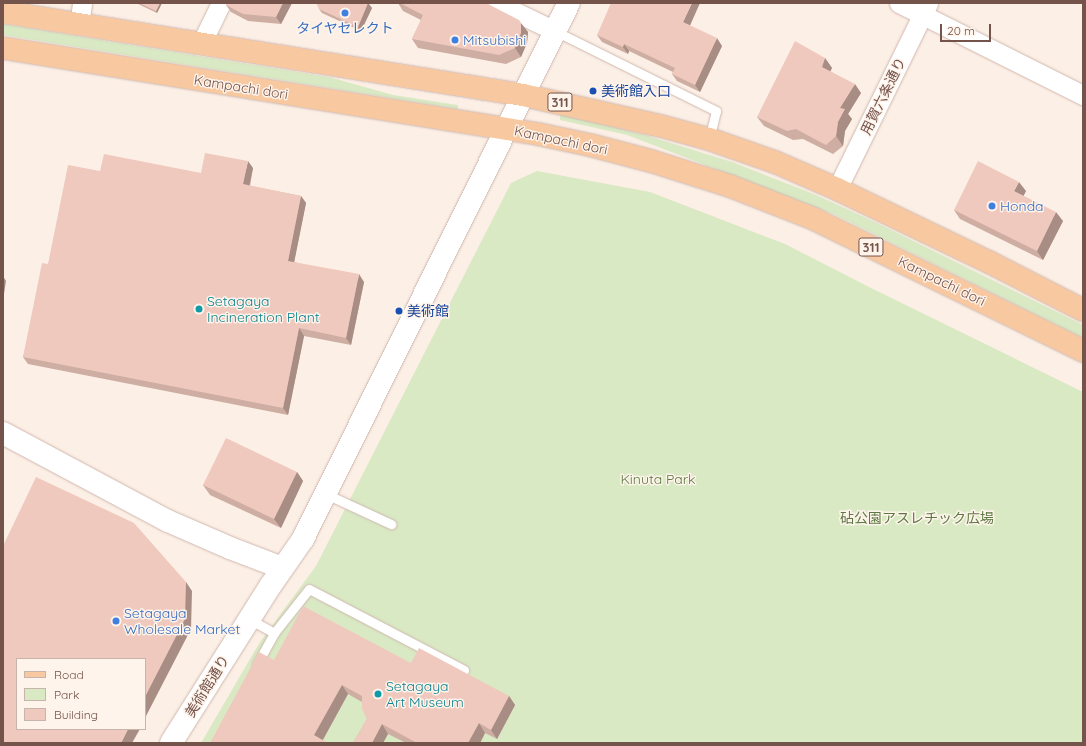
<!DOCTYPE html>
<meta charset="utf-8">
<style>
body{margin:0}
#map{position:relative;width:1086px;height:746px;overflow:hidden;background:#fcefe5;font-family:Quicksand,"Noto Sans JP",sans-serif}
div>[style]{position:absolute}
.green>*{inset:0;background:#d9e9c4}
.roads{filter:drop-shadow(0 0 1px #cfb8af) drop-shadow(0 0 1px #cfb8af)}
.lane>*{height:9px;margin:-4.5px;padding:0 4.5px;transform-origin:4.5px;border-radius:4.5px;background:#fff}
.street>*{height:19px;margin:-9.5px;padding:0 9.5px;transform-origin:9.5px;border-radius:9.5px;background:#fff}
.secondary>*{height:22px;margin:-11px;padding:0 11px;transform-origin:11px;border-radius:11px;background:#fff}
.primary>*{height:22px;margin:-11px;padding:0 11px;transform-origin:11px;border-radius:11px;background:#f8c8a0}
.wall>*{inset:0;background:#ceada3}
.shaded-wall>*{inset:0;background:#a88d85}
.building>*{inset:0;background:#f0c9be}
.dots>*{width:11px;height:11px;translate:-50% -50%;box-sizing:border-box;border:2px solid #fef4eb;border-radius:50%}
span{translate:-50% -50%;white-space:nowrap;text-align:center;line-height:1.15;-webkit-text-stroke:3px #fef4eb;paint-order:stroke}
.shield-label span{padding:1px 3px;background:#fef4eb;border:1px solid;border-radius:3px;-webkit-text-stroke-width:0}
.shield-label{font-size:13px;color:#74534b;font-weight:700}
.shop-label{font-size:14px;color:#366cbe}
.left{translate:0 -50%;text-align:left}
.street-label{font-size:14px;color:#74534b}
.transit-label{font-size:14px;color:#164399}
.culture-label{font-size:14px;color:#0d838f}
.park-label{font-size:14px;color:#5d7943}
.frame{position:absolute;inset:0;border:4px solid #74534b;pointer-events:none}
.legend{position:absolute;left:16px;top:658px;width:130px;height:72px;box-sizing:border-box;background:#fef4eb;border:1px solid #c7b4ab;margin:0;padding:5px 7px;list-style:none;font-size:12px;color:#74534b}
.legend li{display:flex;align-items:center;gap:8px;height:20px}
.legend b{width:20px;border:1px solid #c7b4ab}
.scale{position:absolute;left:940px;top:24px;width:51px;height:18px;box-sizing:border-box;border:2px solid #74534b;border-top:0;padding-left:5px;font-size:12px;line-height:14px;white-space:nowrap;color:#74534b;-webkit-text-stroke:3px #fef4eb;paint-order:stroke}
</style>
<div id="map">
<div class="green">
<i style="clip-path:polygon(3px 24px,329px 77px,393px 95px,458px 105px,458px 109px,3px 35px)"></i>
<i style="clip-path:polygon(560px 114px,645px 135px,732px 162px,816px 195px,877px 223px,1083px 325px,1083px 338px,833px 214px,627px 135px,560px 120px)"></i>
<i style="clip-path:polygon(537px 171px,650px 192px,785px 244px,871px 288px,1083px 392px,1083px 743px,201px 743px,260px 642px,316px 566px,511px 183px)"></i>
</div>
<div class="roads">
<div class="lane">
<i style="left:555px;top:31px;width:180px;rotate:26.4deg"></i>
<i style="left:716px;top:111px;width:29px;rotate:104deg"></i>
<i style="left:326px;top:494px;width:72px;rotate:24.8deg"></i>
<i style="left:249px;top:619px;width:29px;rotate:29deg"></i>
<i style="left:257px;top:664px;width:35px;rotate:-61deg"></i>
<i style="left:274px;top:633px;width:56px;rotate:-51.5deg"></i>
<i style="left:309px;top:589px;width:175px;rotate:27.6deg"></i>
</div>
<div class="street">
<i style="left:497px;top:3px;width:64px;rotate:25.8deg"></i>
<i style="left:899px;top:3px;width:206px;rotate:26.6deg"></i>
<i style="left:79px;top:25px;width:22px;rotate:-82deg"></i>
<i style="left:201px;top:44px;width:46px;rotate:-64deg"></i>
<i style="left:837px;top:189px;width:207px;rotate:-63.9deg"></i>
</div>
<div class="secondary">
<i style="left:3px;top:433px;width:187px;rotate:28.1deg"></i>
<i style="left:168px;top:521px;width:68px;rotate:23.5deg"></i>
<i style="left:230px;top:548px;width:56px;rotate:21deg"></i>
<i style="left:171px;top:743px;width:187px;rotate:-57.7deg"></i>
<i style="left:271px;top:585px;width:56px;rotate:-55.2deg"></i>
<i style="left:303px;top:539px;width:598px;rotate:-63.61deg"></i>
</div>
<div class="primary">
<i style="left:3px;top:12px;width:527px;rotate:9.07deg"></i>
<i style="left:523px;top:95px;width:141px;rotate:12.7deg"></i>
<i style="left:661px;top:126px;width:50px;rotate:15.2deg"></i>
<i style="left:709px;top:139px;width:70px;rotate:19.2deg"></i>
<i style="left:775px;top:162px;width:68px;rotate:23.5deg"></i>
<i style="left:837px;top:189px;width:171px;rotate:25.7deg"></i>
<i style="left:991px;top:263px;width:103px;rotate:27.1deg"></i>
<i style="left:3px;top:48px;width:542px;rotate:9.13deg"></i>
<i style="left:538px;top:134px;width:53px;rotate:11.9deg"></i>
<i style="left:590px;top:145px;width:63px;rotate:14.7deg"></i>
<i style="left:651px;top:161px;width:83px;rotate:17.6deg"></i>
<i style="left:730px;top:186px;width:90px;rotate:21.4deg"></i>
<i style="left:814px;top:219px;width:300px;rotate:26.1deg"></i>
</div>
</div>
<div class="wall">
<i style="clip-path:polygon(136px 3px,162px 3px,157px 13px)"></i>
<i style="clip-path:polygon(227px 3px,292px 3px,281px 24px,248px 21px,231px 12px,226px 5px)"></i>
<i style="clip-path:polygon(368px 3px,372px 8px,361px 31px,322px 13px,319px 9px)"></i>
<i style="clip-path:polygon(398px 3px,486px 3px,528px 32px,527px 43px,521px 57px,506px 64px,418px 48px,412px 39px,421px 20px,403px 11px)"></i>
<i style="clip-path:polygon(690px 26px,722px 46px,700px 92px,677px 81px,672px 74px,673px 72px,629px 51px,628px 54px,602px 42px,597px 35px)"></i>
<i style="clip-path:polygon(825px 58px,832px 68px,830px 71px,861px 93px,848px 114px,852px 119px,845px 131px,843px 146px,833px 154px,803px 139px,793px 140px,764px 126px,757px 117px)"></i>
<i style="clip-path:polygon(253px 168px,250px 186px,301px 196px,306px 203px,294px 262px,364px 282px,351px 345px,304px 336px,288px 415px,28px 364px,23px 357px,48px 264px,100px 171px,201px 173px)"></i>
<i style="clip-path:polygon(1026px 191px,1023px 196px,1063px 221px,1043px 260px,960px 219px,954px 210px)"></i>
<i style="clip-path:polygon(297px 472px,303px 481px,281px 528px,210px 495px,203px 485px)"></i>
<i style="clip-path:polygon(274px 660px,411px 663px,509px 696px,515px 705px,497px 739px,485px 733px,480px 743px,406px 743px,388px 734px,383px 743px,353px 743px,367px 719px,362px 702px,348px 694px,323px 740px,210px 743px)"></i>
</div>
<div class="shaded-wall">
<i style="clip-path:polygon(160px 3px,162px 3px,157px 13px,156px 11px)"></i>
<i style="clip-path:polygon(283px 3px,292px 3px,281px 24px,276px 17px)"></i>
<i style="clip-path:polygon(368px 3px,372px 8px,361px 31px,358px 27px)"></i>
<i style="clip-path:polygon(692px 3px,700px 3px,688px 30px,683px 22px)"></i>
<i style="clip-path:polygon(521px 23px,528px 32px,527px 43px,521px 57px,515px 48px)"></i>
<i style="clip-path:polygon(717px 38px,722px 46px,700px 92px,695px 85px)"></i>
<i style="clip-path:polygon(624px 44px,629px 51px,628px 54px,623px 47px)"></i>
<i style="clip-path:polygon(825px 58px,832px 68px,828px 76px,822px 67px)"></i>
<i style="clip-path:polygon(855px 84px,861px 93px,848px 114px,852px 119px,845px 131px,843px 146px,836px 136px,840px 108px)"></i>
<i style="clip-path:polygon(248px 161px,253px 168px,248px 192px,243px 184px)"></i>
<i style="clip-path:polygon(1019px 182px,1026px 191px,1021px 201px,1014px 191px)"></i>
<i style="clip-path:polygon(301px 196px,306px 203px,293px 268px,288px 261px)"></i>
<i style="clip-path:polygon(1056px 212px,1063px 221px,1043px 260px,1037px 251px)"></i>
<i style="clip-path:polygon(359px 274px,364px 282px,351px 345px,346px 338px)"></i>
<i style="clip-path:polygon(3px 276px,6px 281px,3px 300px)"></i>
<i style="clip-path:polygon(299px 328px,304px 336px,288px 415px,283px 408px)"></i>
<i style="clip-path:polygon(297px 472px,303px 481px,281px 528px,274px 519px)"></i>
<i style="clip-path:polygon(186px 582px,192px 591px,191px 629px,145px 718px,145px 697px)"></i>
<i style="clip-path:polygon(342px 685px,348px 694px,321px 743px,314px 735px)"></i>
<i style="clip-path:polygon(509px 696px,515px 705px,497px 739px,491px 730px)"></i>
<i style="clip-path:polygon(479px 723px,485px 733px,480px 743px,468px 743px)"></i>
<i style="clip-path:polygon(382px 724px,388px 734px,383px 743px,372px 743px)"></i>
<i style="clip-path:polygon(128px 729px,140px 729px,132px 743px,121px 743px)"></i>
</div>
<div class="building">
<i style="clip-path:polygon(139px 3px,160px 3px,156px 11px)"></i>
<i style="clip-path:polygon(227px 3px,283px 3px,276px 17px,243px 14px,226px 5px)"></i>
<i style="clip-path:polygon(316px 3px,368px 3px,358px 27px,319px 9px)"></i>
<i style="clip-path:polygon(400px 3px,486px 3px,519px 20px,521px 23px,521px 33px,515px 48px,499px 55px,412px 39px,423px 15px)"></i>
<i style="clip-path:polygon(611px 3px,692px 3px,683px 22px,717px 38px,695px 85px,672px 74px,675px 68px,624px 44px,623px 47px,597px 35px)"></i>
<i style="clip-path:polygon(795px 41px,825px 58px,822px 67px,855px 84px,840px 108px,845px 109px,838px 122px,836px 136px,826px 145px,796px 129px,787px 131px,757px 117px)"></i>
<i style="clip-path:polygon(205px 153px,248px 161px,243px 184px,301px 196px,288px 261px,359px 274px,346px 338px,299px 328px,283px 408px,23px 357px,42px 263px,48px 264px,68px 165px,100px 171px,104px 154px,201px 173px)"></i>
<i style="clip-path:polygon(978px 161px,1019px 182px,1014px 191px,1056px 212px,1037px 251px,954px 210px)"></i>
<i style="clip-path:polygon(226px 438px,297px 472px,274px 519px,203px 485px)"></i>
<i style="clip-path:polygon(36px 477px,134px 523px,186px 582px,185px 619px,145px 697px,145px 659px,17px 659px,17px 729px,128px 729px,121px 743px,3px 743px,3px 546px)"></i>
<i style="clip-path:polygon(303px 606px,411px 663px,419px 648px,509px 696px,491px 730px,479px 723px,468px 743px,417px 743px,382px 724px,372px 743px,353px 743px,367px 719px,362px 709px,362px 696px,342px 685px,314px 735px,328px 743px,210px 743px,259px 652px,274px 660px)"></i>
</div>
<div class="dots">
<i style="left:345px;top:13px;background:#3f7fe0"></i>
<i style="left:455px;top:40px;background:#3f7fe0"></i>
<i style="left:593px;top:91px;background:#1a4fb4"></i>
<i style="left:992px;top:206px;background:#3f7fe0"></i>
<i style="left:199px;top:309px;background:#0f9aa8"></i>
<i style="left:399px;top:311px;background:#1a4fb4"></i>
<i style="left:116px;top:621px;background:#3f7fe0"></i>
<i style="left:378px;top:694px;background:#0f9aa8"></i>
</div>
<div class="shield-label">
<span style="left:560px;top:102px">311</span>
<span style="left:871px;top:247px">311</span>
</div>
<div class="shop-label">
<span style="left:345px;top:28px">タイヤセレクト</span>
<span class="left" style="left:463px;top:40px">Mitsubishi</span>
<span class="left" style="left:1000px;top:206px">Honda</span>
<span class="left" style="left:124px;top:621px">Setagaya<br>Wholesale Market</span>
</div>
<div class="street-label">
<span style="left:241px;top:87px;rotate:9deg">Kampachi dori</span>
<span style="left:883px;top:96px;rotate:-64deg">用賀六条通り</span>
<span style="left:561px;top:140px;rotate:12deg">Kampachi dori</span>
<span style="left:942px;top:281px;rotate:26deg">Kampachi dori</span>
<span style="left:207px;top:686px;rotate:-58deg">美術館通り</span>
</div>
<div class="transit-label">
<span class="left" style="left:601px;top:91px">美術館入口</span>
<span class="left" style="left:407px;top:311px">美術館</span>
</div>
<div class="culture-label">
<span class="left" style="left:207px;top:309px">Setagaya<br>Incineration Plant</span>
<span class="left" style="left:386px;top:694px">Setagaya<br>Art Museum</span>
</div>
<div class="park-label">
<span style="left:658px;top:479px">Kinuta Park</span>
<span style="left:917px;top:518px">砧公園アスレチック広場</span>
</div>
<div class="frame"></div>
<ul class="legend">
<li><b style="height:5px;background:#f8c8a0"></b>Road</li>
<li><b style="height:11px;background:#d9e9c4"></b>Park</li>
<li><b style="height:11px;background:#f0c9be"></b>Building</li>
</ul>
<div class="scale">20 m</div>
</div>
